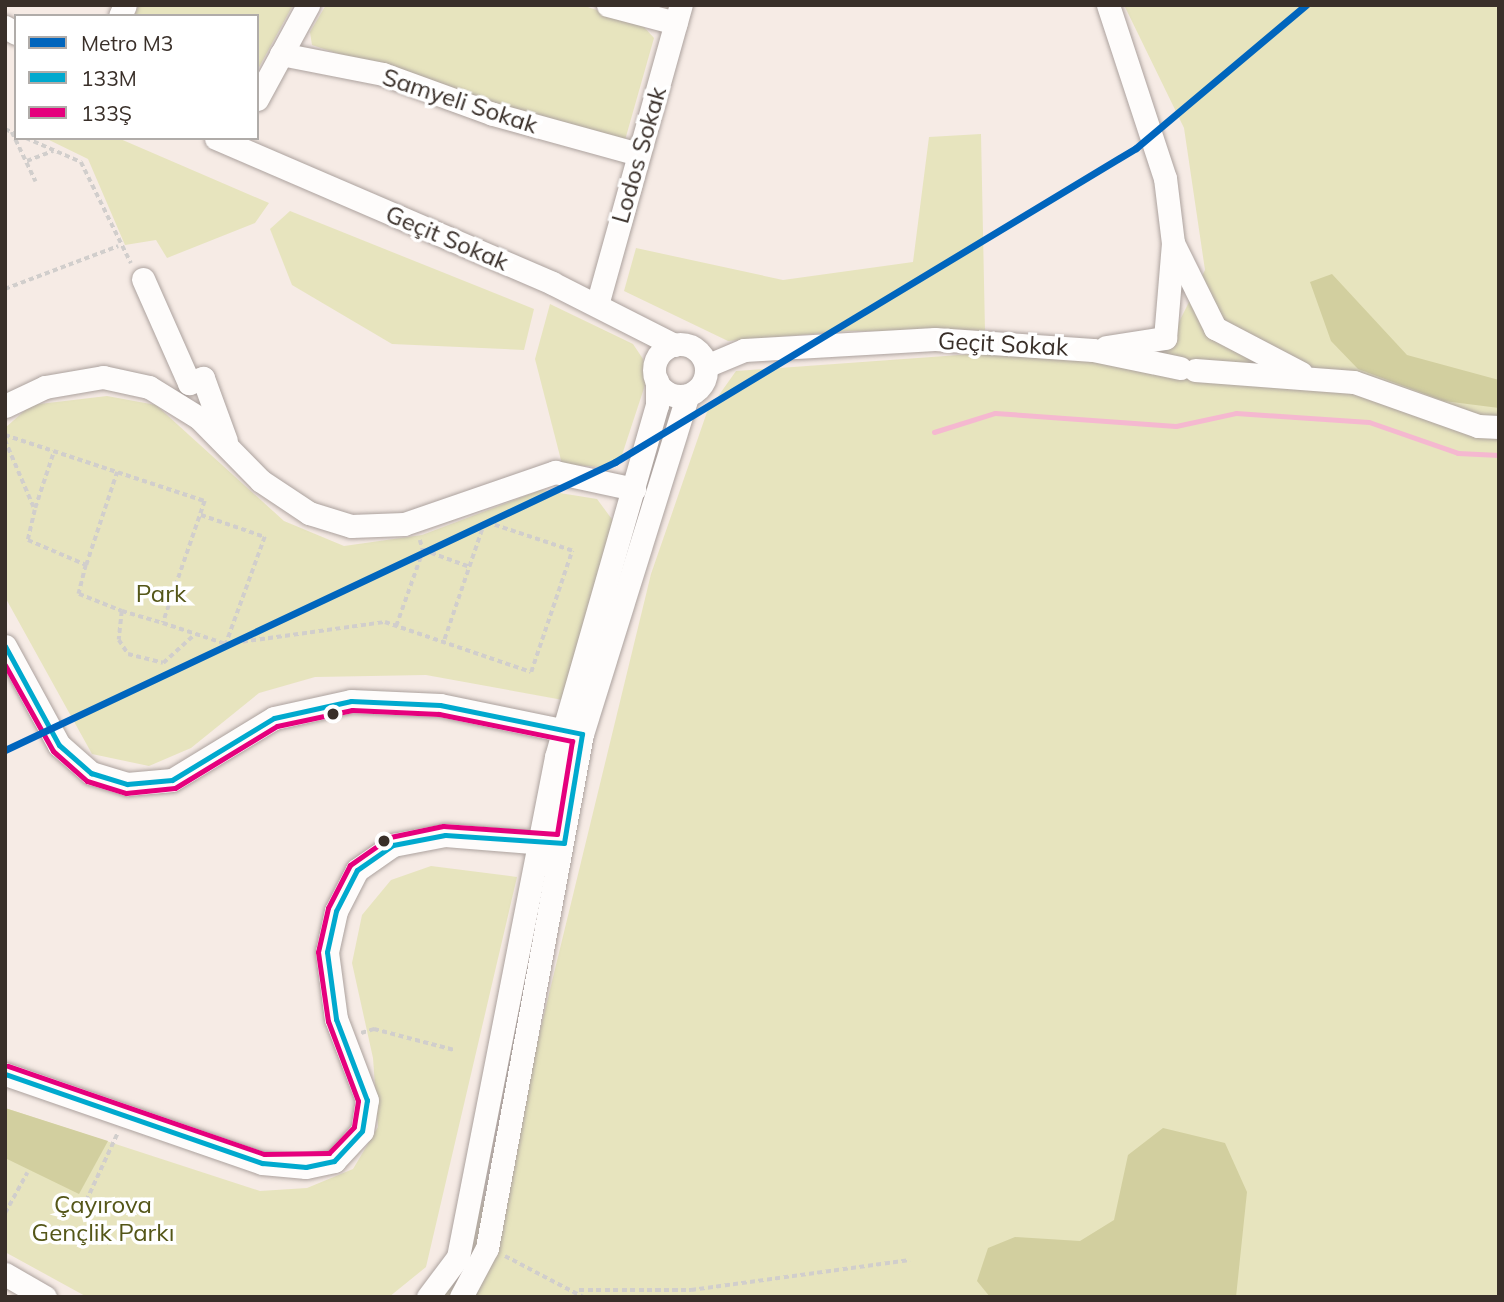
<!DOCTYPE html>
<meta charset="utf-8">
<style>
body{margin:0}
#map{position:relative;width:1504px;height:1302px;overflow:hidden;background:#f6ebe5;font-family:Mulish,sans-serif}
div>[style]{position:absolute}
.green>*{inset:0;background:#e7e4be}
.forest>*{inset:0;background:#d2cf9f}
.stream>*{height:5px;margin:-2.5px;padding:0 2.5px;transform-origin:2.5px;border-radius:2.5px;background:#f5b8d0}
.path>*{height:3.5px;margin-top:-1.75px;transform-origin:0;background:repeating-linear-gradient(90deg,#d1cecc 0 5px,transparent 0 8.5px)}
.roads{filter:drop-shadow(0 0 2px #aca29e) drop-shadow(0 0 2px #aca29e)}
.minor>*{height:23px;margin:-11.5px;padding:0 11.5px;transform-origin:11.5px;border-radius:11.5px;background:#fefcfb}
.minor>.ring{margin:-11.5px;padding:0;box-sizing:content-box;background:none;border:23px solid #fefcfb;border-radius:50%}
.bus-1>*{height:5px;margin:-2.5px;padding:0 2.5px;transform-origin:2.5px;border-radius:2.5px;background:#00a9ce}
.bus-2>*{height:5px;margin:-2.5px;padding:0 2.5px;transform-origin:2.5px;border-radius:2.5px;background:#e5007d}
.metro-1>*{height:7px;margin:-3.5px;padding:0 3.5px;transform-origin:3.5px;border-radius:3.5px;background:#0065bd}
.dots>*{width:19px;height:19px;translate:-50% -50%;box-sizing:border-box;border:4px solid #fff;border-radius:50%}
span{translate:-50% -50%;white-space:nowrap;text-align:center;line-height:1.15;-webkit-text-stroke:7px #fff;paint-order:stroke}
.street-label{font-size:24px;color:#392f29}
.park-label{font-size:24px;color:#545618}
.frame{position:absolute;inset:0;border:7px solid #392f29;pointer-events:none}
.legend{position:absolute;left:14px;top:14px;width:245px;height:126px;box-sizing:border-box;background:#fff;border:2px solid #b0aca9;margin:0;padding:9px 12px;list-style:none;font-size:21px;color:#392f29}
.legend li{display:flex;align-items:center;gap:14px;height:35px}
.legend b{width:35px;border:2px solid #b0aca9}
</style>
<div id="map">
<div class="green">
<i style="clip-path:polygon(139px 5px,293px 5px,257px 71px,257px 16px,134px 16px)"></i>
<i style="clip-path:polygon(326px 5px,582px 5px,643px 26px,654px 38px,625px 140px,498px 107px,312px 45px,310px 32px)"></i>
<i style="clip-path:polygon(1124px 5px,1499px 5px,1499px 1297px,436px 1297px,513px 1142px,651px 574px,707px 412px,736px 371px,1170px 340px,1205px 270px,1184px 128px)"></i>
<i style="clip-path:polygon(981px 134px,985px 331px,848px 331px,728px 341px,624px 291px,636px 248px,783px 280px,913px 262px,929px 137px)"></i>
<i style="clip-path:polygon(45px 138px,118px 138px,269px 203px,255px 223px,167px 258px,156px 240px,125px 245px,88px 159px)"></i>
<i style="clip-path:polygon(290px 211px,534px 309px,524px 350px,392px 344px,292px 285px,270px 229px)"></i>
<i style="clip-path:polygon(550px 304px,633px 344px,643px 359px,647px 379px,620px 461px,611px 468px,562px 464px,535px 359px)"></i>
<i style="clip-path:polygon(107px 396px,156px 405px,284px 521px,344px 546px,422px 535px,541px 490px,597px 499px,614px 522px,563px 700px,426px 675px,315px 677px,259px 693px,191px 748px,149px 766px,92px 754px,5px 597px,5px 428px,31px 405px)"></i>
<i style="clip-path:polygon(431px 866px,517px 877px,426px 1267px,389px 1297px,87px 1297px,5px 1252px,5px 1108px,260px 1191px,307px 1188px,353px 1169px,378px 1127px,373px 1058px,352px 963px,362px 915px,391px 880px)"></i>
</div>
<div class="forest">
<i style="clip-path:polygon(1332px 274px,1407px 355px,1499px 380px,1499px 408px,1444px 401px,1358px 369px,1331px 341px,1310px 282px)"></i>
<i style="clip-path:polygon(5px 1108px,108px 1141px,79px 1194px,5px 1158px)"></i>
<i style="clip-path:polygon(1163px 1128px,1225px 1143px,1247px 1192px,1236px 1297px,990px 1297px,977px 1281px,988px 1248px,1015px 1237px,1080px 1241px,1114px 1220px,1128px 1155px)"></i>
</div>
<div class="stream">
<i style="left:934px;top:432px;width:64px;rotate:-17.3deg"></i>
<i style="left:995px;top:413px;width:181px;rotate:4.1deg"></i>
<i style="left:1176px;top:426px;width:61px;rotate:-12.2deg"></i>
<i style="left:1236px;top:413px;width:133px;rotate:3.9deg"></i>
<i style="left:1369px;top:422px;width:94px;rotate:19.2deg"></i>
<i style="left:1458px;top:453px;width:41px;rotate:2.8deg"></i>
</div>
<div class="path">
<i style="left:5px;top:129px;width:12px;rotate:24deg"></i>
<i style="left:12px;top:132px;width:55px;rotate:64.4deg"></i>
<i style="left:26px;top:138px;width:60px;rotate:23.6deg"></i>
<i style="left:81px;top:162px;width:113px;rotate:63.7deg"></i>
<i style="left:27px;top:161px;width:28px;rotate:-21deg"></i>
<i style="left:5px;top:289px;width:121px;rotate:-20.8deg"></i>
<i style="left:5px;top:435px;width:211px;rotate:18.3deg"></i>
<i style="left:205px;top:501px;width:129px;rotate:109deg"></i>
<i style="left:163px;top:623px;width:66px;rotate:18.4deg"></i>
<i style="left:226px;top:644px;width:161px;rotate:-7.9deg"></i>
<i style="left:385px;top:622px;width:154px;rotate:18.9deg"></i>
<i style="left:531px;top:672px;width:128px;rotate:-71.3deg"></i>
<i style="left:572px;top:551px;width:92px;rotate:-161.6deg"></i>
<i style="left:485px;top:522px;width:127px;rotate:108.9deg"></i>
<i style="left:5px;top:440px;width:76px;rotate:66.8deg"></i>
<i style="left:35px;top:510px;width:31px;rotate:103deg"></i>
<i style="left:28px;top:540px;width:63px;rotate:23.3deg"></i>
<i style="left:86px;top:565px;width:30px;rotate:104deg"></i>
<i style="left:79px;top:594px;width:46px;rotate:21.6deg"></i>
<i style="left:122px;top:611px;width:29px;rotate:96deg"></i>
<i style="left:119px;top:640px;width:17px;rotate:57deg"></i>
<i style="left:128px;top:654px;width:36px;rotate:14deg"></i>
<i style="left:163px;top:663px;width:42px;rotate:-42.1deg"></i>
<i style="left:35px;top:508px;width:60px;rotate:-71.6deg"></i>
<i style="left:201px;top:515px;width:68px;rotate:19deg"></i>
<i style="left:265px;top:537px;width:114px;rotate:110deg"></i>
<i style="left:420px;top:540px;width:10px;rotate:73deg"></i>
<i style="left:423px;top:550px;width:50px;rotate:19.9deg"></i>
<i style="left:86px;top:565px;width:98px;rotate:-71.6deg"></i>
<i style="left:122px;top:611px;width:43px;rotate:16.3deg"></i>
<i style="left:396px;top:626px;width:81px;rotate:-70.4deg"></i>
<i style="left:361px;top:1033px;width:14px;rotate:-17deg"></i>
<i style="left:374px;top:1029px;width:83px;rotate:14.7deg"></i>
<i style="left:86px;top:1201px;width:76px;rotate:-65.1deg"></i>
<i style="left:5px;top:1213px;width:46px;rotate:-61.2deg"></i>
<i style="left:505px;top:1256px;width:88px;rotate:27.7deg"></i>
<i style="left:579px;top:1290px;width:112px"></i>
<i style="left:691px;top:1290px;width:221px;rotate:-7.8deg"></i>
</div>
<div class="roads">
<div class="minor">
<i style="left:608px;top:5px;width:70px;rotate:14.8deg"></i>
<i style="left:1108px;top:5px;width:182px;rotate:71.8deg"></i>
<i style="left:1165px;top:178px;width:65px;rotate:83deg"></i>
<i style="left:1173px;top:243px;width:95px;rotate:94.8deg"></i>
<i style="left:120px;top:16px;width:12px;rotate:-66deg"></i>
<i style="left:5px;top:27px;width:13px;rotate:29deg"></i>
<i style="left:281px;top:54px;width:104px;rotate:11.1deg"></i>
<i style="left:383px;top:74px;width:117px;rotate:20deg"></i>
<i style="left:493px;top:114px;width:150px;rotate:15.4deg"></i>
<i style="left:257px;top:99px;width:107px;rotate:-61.5deg"></i>
<i style="left:216px;top:138px;width:366px;rotate:23.3deg"></i>
<i style="left:552px;top:283px;width:137px;rotate:26.9deg"></i>
<i style="left:1174px;top:245px;width:93px;rotate:63.7deg"></i>
<i style="left:1215px;top:328px;width:97px;rotate:27.6deg"></i>
<i style="left:143px;top:279px;width:114px;rotate:66.1deg"></i>
<i style="left:189px;top:383px;width:15px;rotate:-20deg"></i>
<i style="left:203px;top:378px;width:67px;rotate:69.9deg"></i>
<i style="left:597px;top:305px;width:312px;rotate:-74.4deg"></i>
<i class="ring" style="left:654px;top:344px;width:29px;height:29px"></i>
<i style="left:1106px;top:347px;width:60px;rotate:-8.7deg"></i>
<i style="left:706px;top:366px;width:41px;rotate:-22.8deg"></i>
<i style="left:744px;top:350px;width:191px;rotate:-3.3deg"></i>
<i style="left:935px;top:339px;width:158px;rotate:4deg"></i>
<i style="left:1093px;top:350px;width:89px;rotate:11.7deg"></i>
<i style="left:1195px;top:370px;width:159px;rotate:4.3deg"></i>
<i style="left:1354px;top:382px;width:132px;rotate:19.5deg"></i>
<i style="left:1478px;top:426px;width:21px;rotate:3deg"></i>
<i style="left:5px;top:406px;width:44px;rotate:-25.4deg"></i>
<i style="left:45px;top:387px;width:59px;rotate:-9.8deg"></i>
<i style="left:103px;top:377px;width:47px;rotate:12.3deg"></i>
<i style="left:149px;top:387px;width:59px;rotate:31.8deg"></i>
<i style="left:199px;top:418px;width:88px;rotate:45.5deg"></i>
<i style="left:261px;top:481px;width:58px;rotate:33.7deg"></i>
<i style="left:309px;top:513px;width:44px;rotate:17.2deg"></i>
<i style="left:351px;top:526px;width:53px;rotate:-2.2deg"></i>
<i style="left:404px;top:524px;width:160px;rotate:-19deg"></i>
<i style="left:555px;top:472px;width:81px;rotate:12.1deg"></i>
<i style="left:5px;top:646px;width:113px;rotate:61.4deg"></i>
<i style="left:59px;top:745px;width:43px;rotate:41.2deg"></i>
<i style="left:91px;top:773px;width:38px;rotate:17deg"></i>
<i style="left:127px;top:784px;width:45px;rotate:-5.1deg"></i>
<i style="left:172px;top:780px;width:119px;rotate:-31.3deg"></i>
<i style="left:274px;top:718px;width:79px;rotate:-12.4deg"></i>
<i style="left:351px;top:701px;width:89px;rotate:2.6deg"></i>
<i style="left:440px;top:705px;width:140px;rotate:11.6deg"></i>
<i style="left:5px;top:1074px;width:272px;rotate:19.1deg"></i>
<i style="left:262px;top:1163px;width:44px;rotate:5.2deg"></i>
<i style="left:306px;top:1167px;width:29px;rotate:-12deg"></i>
<i style="left:334px;top:1161px;width:41px;rotate:-47deg"></i>
<i style="left:362px;top:1131px;width:31px;rotate:-81deg"></i>
<i style="left:367px;top:1100px;width:87px;rotate:-110.9deg"></i>
<i style="left:336px;top:1019px;width:68px;rotate:-97.7deg"></i>
<i style="left:327px;top:952px;width:42px;rotate:-77.6deg"></i>
<i style="left:336px;top:911px;width:46px;rotate:-62.9deg"></i>
<i style="left:357px;top:870px;width:44px;rotate:-34.8deg"></i>
<i style="left:393px;top:845px;width:53px;rotate:-10.9deg"></i>
<i style="left:445px;top:835px;width:112px;rotate:4.6deg"></i>
<i style="left:5px;top:1274px;width:46px;rotate:29.9deg"></i>
<i style="left:428px;top:1297px;width:50px;rotate:-53.1deg"></i>
<i style="left:458px;top:1257px;width:510px;rotate:-78.91deg"></i>
<i style="left:556px;top:757px;width:366px;rotate:-74deg"></i>
<i style="left:657px;top:405px;width:24px;rotate:-90deg"></i>
<i style="left:461px;top:1297px;width:55px;rotate:-62deg"></i>
<i style="left:487px;top:1248px;width:523px;rotate:-79.53deg"></i>
<i style="left:582px;top:734px;width:354px;rotate:-72.7deg"></i>
</div>
</div>
<div class="bus-1">
<i style="left:5px;top:646px;width:113px;rotate:61.4deg"></i>
<i style="left:59px;top:745px;width:43px;rotate:41.2deg"></i>
<i style="left:91px;top:773px;width:38px;rotate:17deg"></i>
<i style="left:127px;top:784px;width:45px;rotate:-5.1deg"></i>
<i style="left:172px;top:780px;width:119px;rotate:-31.3deg"></i>
<i style="left:274px;top:718px;width:79px;rotate:-12.4deg"></i>
<i style="left:351px;top:701px;width:89px;rotate:2.6deg"></i>
<i style="left:440px;top:705px;width:145px;rotate:11.5deg"></i>
<i style="left:582px;top:734px;width:110px;rotate:99.4deg"></i>
<i style="left:564px;top:843px;width:119px;rotate:-176.2deg"></i>
<i style="left:445px;top:835px;width:53px;rotate:169.1deg"></i>
<i style="left:393px;top:845px;width:44px;rotate:145.2deg"></i>
<i style="left:357px;top:870px;width:46px;rotate:117.1deg"></i>
<i style="left:336px;top:911px;width:42px;rotate:102.4deg"></i>
<i style="left:327px;top:952px;width:68px;rotate:82.3deg"></i>
<i style="left:336px;top:1019px;width:87px;rotate:69.1deg"></i>
<i style="left:367px;top:1100px;width:31px;rotate:99deg"></i>
<i style="left:362px;top:1131px;width:41px;rotate:133deg"></i>
<i style="left:334px;top:1161px;width:29px;rotate:168deg"></i>
<i style="left:306px;top:1167px;width:44px;rotate:-174.8deg"></i>
<i style="left:262px;top:1163px;width:272px;rotate:-160.9deg"></i>
</div>
<div class="bus-2">
<i style="left:5px;top:665px;width:98px;rotate:60.8deg"></i>
<i style="left:53px;top:751px;width:45px;rotate:41.4deg"></i>
<i style="left:87px;top:781px;width:41px;rotate:17.1deg"></i>
<i style="left:126px;top:793px;width:49px;rotate:-5.8deg"></i>
<i style="left:175px;top:788px;width:119px;rotate:-31.3deg"></i>
<i style="left:277px;top:726px;width:77px;rotate:-12deg"></i>
<i style="left:352px;top:710px;width:87px;rotate:2.6deg"></i>
<i style="left:439px;top:714px;width:136px;rotate:11.5deg"></i>
<i style="left:572px;top:741px;width:94px;rotate:99.2deg"></i>
<i style="left:557px;top:834px;width:114px;rotate:-176deg"></i>
<i style="left:443px;top:826px;width:54px;rotate:168.3deg"></i>
<i style="left:390px;top:837px;width:49px;rotate:145deg"></i>
<i style="left:350px;top:865px;width:48px;rotate:117.1deg"></i>
<i style="left:328px;top:908px;width:45px;rotate:102.8deg"></i>
<i style="left:318px;top:952px;width:70px;rotate:81.8deg"></i>
<i style="left:328px;top:1021px;width:85px;rotate:69.4deg"></i>
<i style="left:358px;top:1101px;width:26px;rotate:99deg"></i>
<i style="left:354px;top:1127px;width:36px;rotate:134deg"></i>
<i style="left:329px;top:1153px;width:65px;rotate:179.1deg"></i>
<i style="left:264px;top:1154px;width:271px;rotate:-161deg"></i>
</div>
<div class="metro-1">
<i style="left:5px;top:750px;width:675px;rotate:-25.27deg"></i>
<i style="left:615px;top:462px;width:608px;rotate:-31.08deg"></i>
<i style="left:1136px;top:148px;width:222px;rotate:-40.1deg"></i>
</div>
<div class="dots">
<i style="left:333px;top:714px;background:#392f29"></i>
<i style="left:384px;top:841px;background:#392f29"></i>
</div>
<div class="street-label">
<span style="left:460px;top:101px;rotate:18deg">Samyeli Sokak</span>
<span style="left:639px;top:155px;rotate:-74deg">Lodos Sokak</span>
<span style="left:447px;top:238px;rotate:23deg">Geçit Sokak</span>
<span style="left:1003px;top:344px;rotate:3deg">Geçit Sokak</span>
</div>
<div class="park-label">
<span style="left:161px;top:594px">Park</span>
<span style="left:103px;top:1219px">Çayırova<br>Gençlik Parkı</span>
</div>
<div class="frame"></div>
<ul class="legend">
<li><b style="height:9px;background:#0065bd"></b>Metro M3</li>
<li><b style="height:9px;background:#00a9ce"></b>133M</li>
<li><b style="height:9px;background:#e5007d"></b>133Ş</li>
</ul>
</div>
